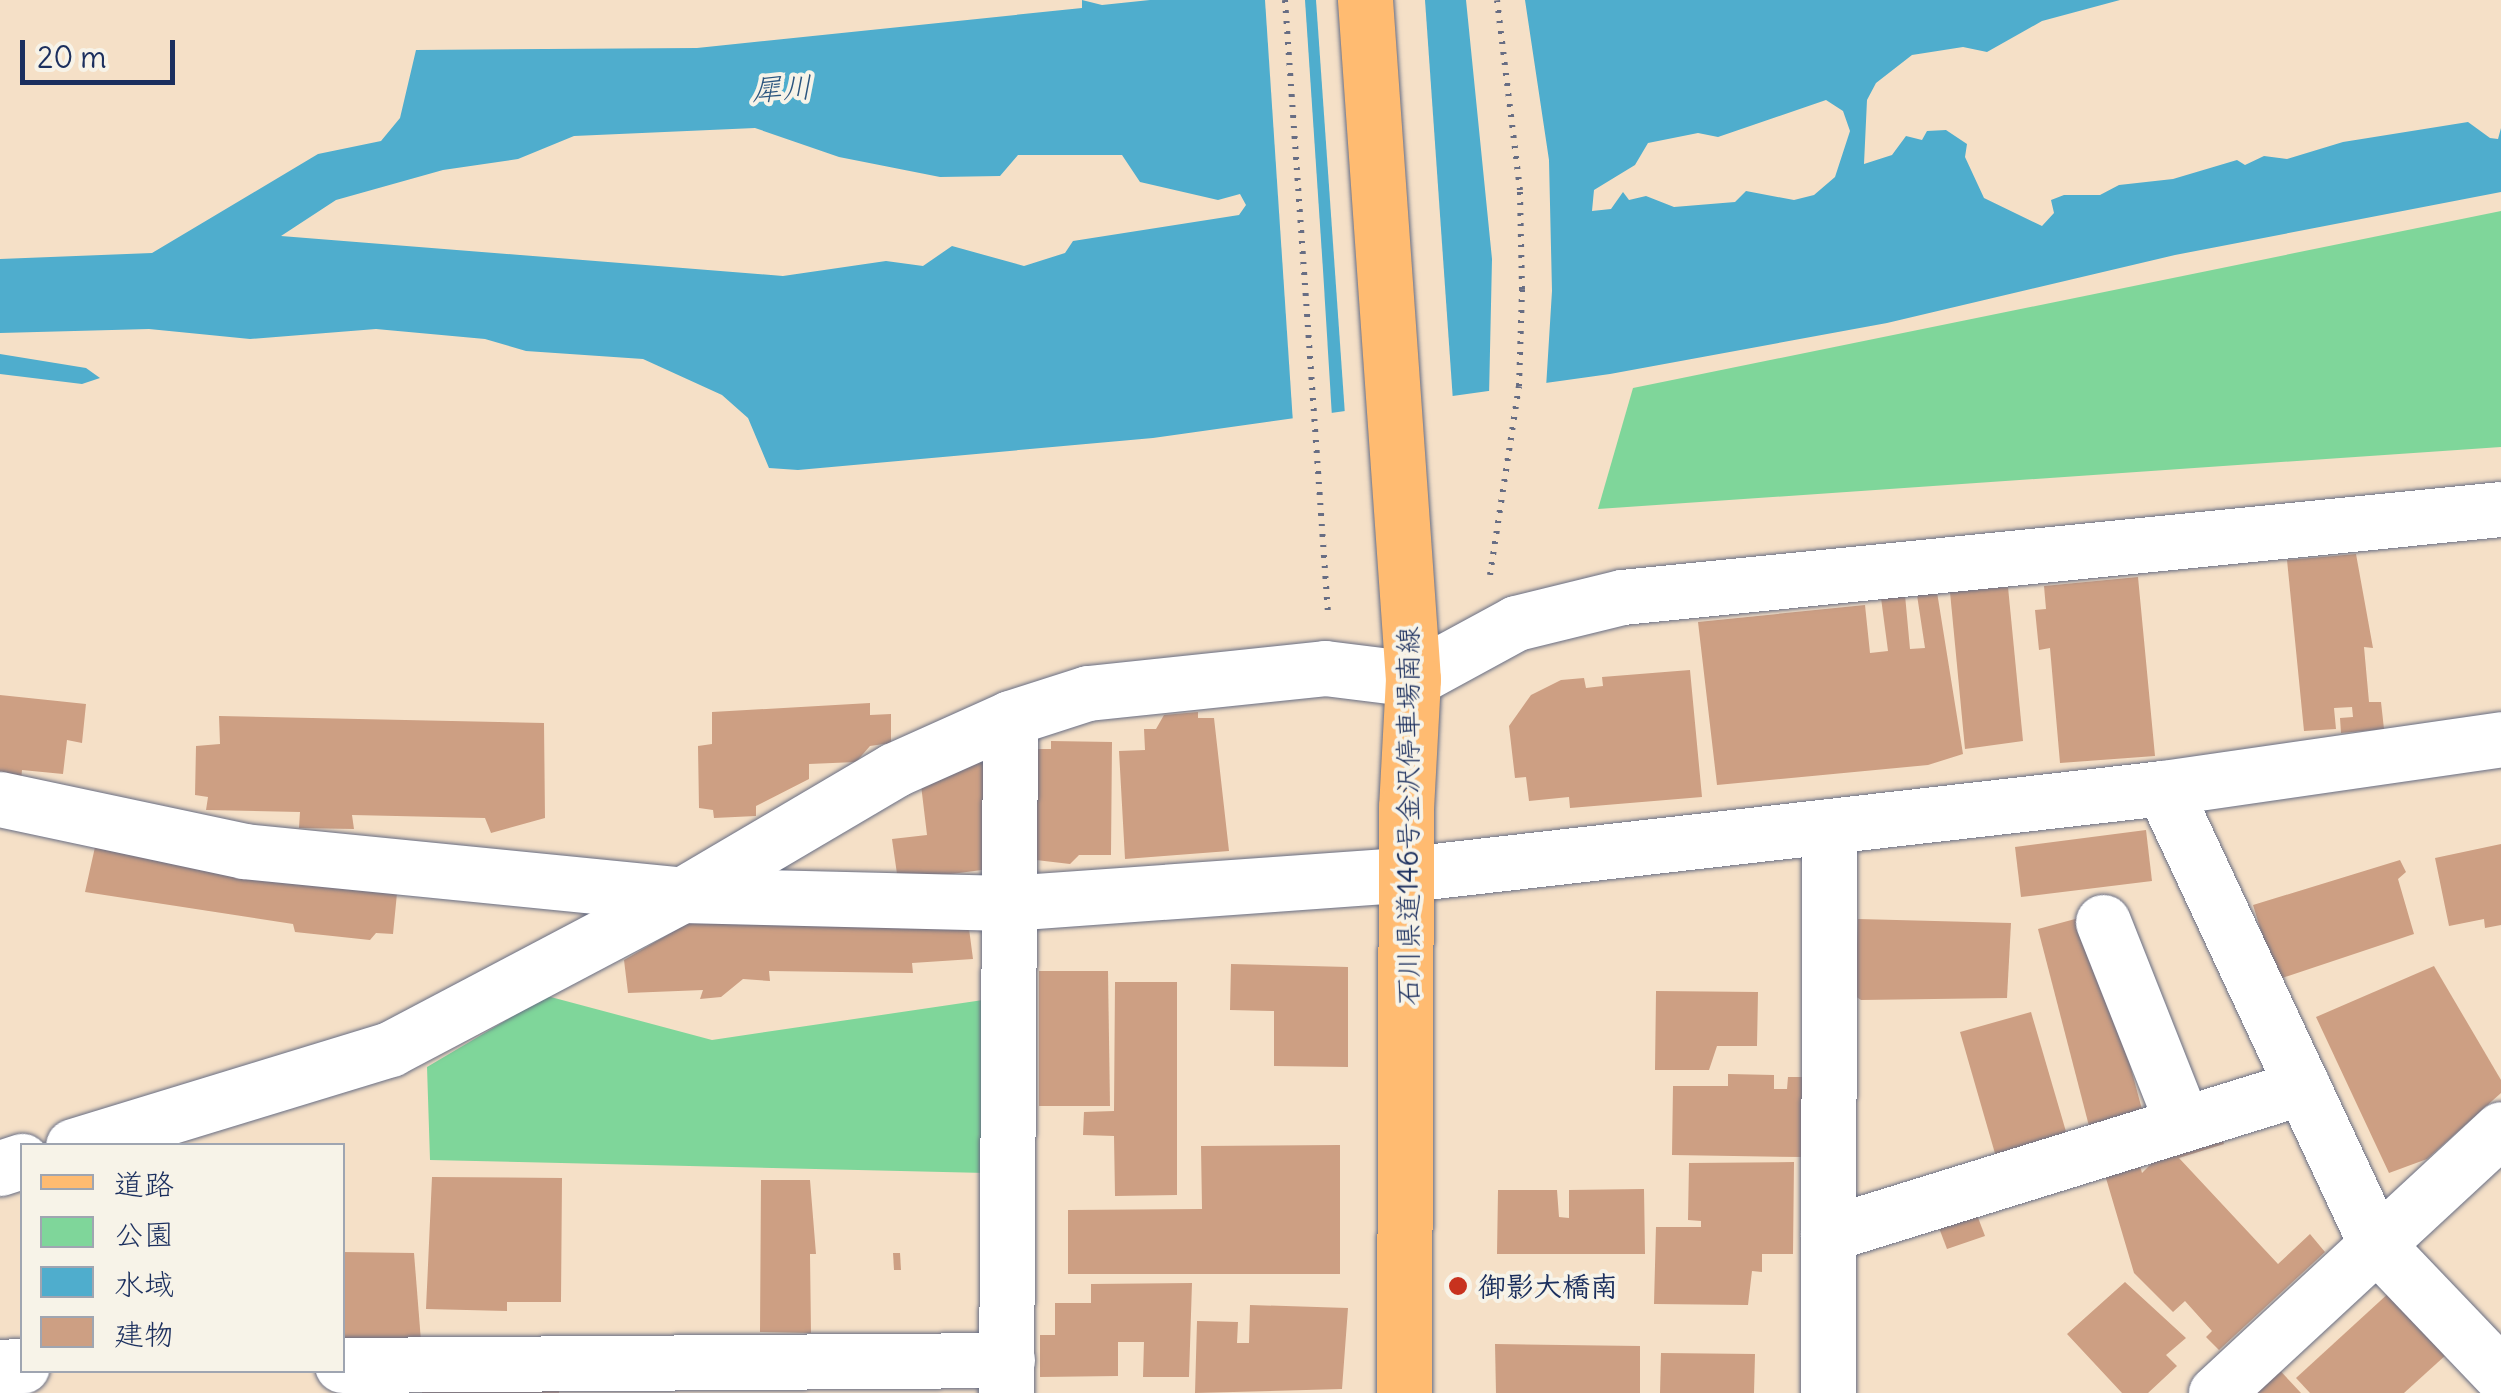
<!DOCTYPE html>
<meta charset="utf-8">
<style>
body{margin:0}
#map{position:relative;width:2501px;height:1393px;overflow:hidden;background:#f5e0c7;font-family:Delius,"Klee One",sans-serif}
div>[style]{position:absolute}
.green>*{inset:0;background:#7fd69a}
.water>*{inset:0;background:#4fadcd}
.pier>*{inset:0;background:#f5e0c7}
.building>*{inset:0;background:#cd9f83}
.path>*{height:6px;margin-top:-3px;transform-origin:0;background:repeating-linear-gradient(90deg,#676d83 0 2.5px,transparent 0 10.5px)}
.roads{filter:drop-shadow(0 0 2px #676d83) drop-shadow(0 0 2px #676d83)}
.minor>*{height:55px;margin:-27.5px;padding:0 27.5px;transform-origin:27.5px;border-radius:27.5px;background:#fff}
.major>*{height:55px;margin:-27.5px;padding:0 27.5px;transform-origin:27.5px;border-radius:27.5px;background:#ffbb71}
.dots>*{width:28px;height:28px;translate:-50% -50%;box-sizing:border-box;border:5px solid #f7f3e8;border-radius:50%}
span{translate:-50% -50%;white-space:nowrap;text-align:center;line-height:1.15;-webkit-text-stroke:8px #f7f3e8;paint-order:stroke}
.street-label{font-size:28px;color:#1b2f5e}
.poi-label{font-size:28px;color:#1b2f5e;font-weight:700}
.left{translate:0 -50%;text-align:left}
.water-label{font-size:30px;color:#2b557f;font-style:italic}
.legend{position:absolute;left:20px;top:1143px;width:325px;height:230px;box-sizing:border-box;background:#f7f3e8;border:2px solid #9fa5b1;margin:0;padding:12px 18px;list-style:none;font-size:30px;color:#1b2f5e}
.legend li{display:flex;align-items:center;gap:20px;height:50px}
.legend b{width:50px;border:2px solid #9fa5b1}
.scale{position:absolute;left:20px;top:40px;width:155px;height:45px;box-sizing:border-box;border:5px solid #1b2f5e;border-top:0;padding-left:12px;font-size:30px;line-height:35px;white-space:nowrap;color:#1b2f5e;-webkit-text-stroke:8px #f7f3e8;paint-order:stroke}
</style>
<div id="map">
<div class="green">
<i style="clip-path:polygon(2501px 211px,2501px 447px,1598px 509px,1633px 388px)"></i>
<i style="clip-path:polygon(547px 996px,712px 1040px,983px 1000px,986px 1173px,430px 1160px,427px 1067px)"></i>
</div>
<div class="water">
<i style="clip-path:polygon(evenodd,1082px 0,1102px 5px,1150px 0,2120px 0,2042px 21px,1987px 52px,1963px 47px,1912px 55px,1876px 83px,1867px 100px,1864px 164px,1892px 155px,1906px 136px,1922px 140px,1927px 131px,1946px 130px,1967px 144px,1965px 157px,1984px 198px,2042px 226px,2054px 213px,2051px 200px,2064px 195px,2100px 195px,2119px 185px,2173px 179px,2237px 160px,2245px 165px,2264px 156px,2287px 159px,2343px 142px,2468px 122px,2490px 138px,2498px 139px,2501px 128px,2501px 192px,2175px 255px,1887px 323px,1610px 374px,1153px 438px,798px 470px,769px 468px,748px 418px,722px 395px,643px 359px,526px 351px,485px 339px,376px 329px,250px 339px,149px 329px,0 333px,0 259px,152px 253px,318px 154px,381px 141px,400px 118px,416px 50px,697px 48px,1082px 8px,1082px 0,1826px 100px,1843px 111px,1850px 131px,1835px 177px,1814px 195px,1794px 200px,1746px 191px,1735px 202px,1674px 207px,1646px 196px,1629px 200px,1623px 192px,1611px 209px,1592px 211px,1594px 190px,1635px 165px,1648px 143px,1698px 133px,1718px 137px,1826px 100px,1082px 0,755px 128px,839px 157px,940px 177px,1000px 176px,1018px 155px,1122px 155px,1140px 182px,1218px 200px,1240px 194px,1246px 205px,1239px 215px,1073px 241px,1065px 253px,1024px 266px,952px 246px,923px 266px,886px 261px,783px 276px,281px 236px,336px 200px,443px 170px,518px 159px,574px 136px,755px 128px)"></i>
<i style="clip-path:polygon(0 354px,86px 368px,100px 378px,82px 384px,0 374px)"></i>
</div>
<div class="pier">
<i style="clip-path:polygon(1265px 0,1305px 0,1323px 270px,1332px 417px,1293px 423px)"></i>
<i style="clip-path:polygon(1316px 0,1425px 0,1453px 401px,1345px 415px)"></i>
<i style="clip-path:polygon(1466px 0,1525px 0,1549px 160px,1552px 291px,1546px 388px,1489px 396px,1492px 259px)"></i>
</div>
<div class="building">
<i style="clip-path:polygon(2356px 554px,2373px 648px,2364px 647px,2369px 702px,2381px 702px,2384px 729px,2341px 733px,2340px 718px,2353px 717px,2352px 707px,2334px 708px,2336px 729px,2304px 731px,2287px 560px)"></i>
<i style="clip-path:polygon(2138px 577px,2155px 756px,2060px 763px,2050px 648px,2039px 650px,2035px 610px,2046px 609px,2044px 586px)"></i>
<i style="clip-path:polygon(2008px 587px,2023px 741px,1965px 749px,1950px 592px)"></i>
<i style="clip-path:polygon(1937px 592px,1963px 754px,1928px 765px,1717px 785px,1698px 622px,1865px 605px,1870px 653px,1888px 651px,1881px 598px,1905px 595px,1910px 649px,1925px 648px,1917px 595px)"></i>
<i style="clip-path:polygon(1690px 670px,1702px 797px,1570px 808px,1569px 797px,1529px 801px,1526px 777px,1515px 778px,1509px 726px,1531px 695px,1561px 680px,1584px 678px,1586px 688px,1603px 686px,1602px 677px)"></i>
<i style="clip-path:polygon(0 695px,86px 704px,82px 743px,67px 740px,63px 774px,22px 770px,21px 780px,0 778px)"></i>
<i style="clip-path:polygon(870px 703px,870px 715px,891px 714px,891px 743px,870px 746px,856px 762px,809px 764px,809px 779px,756px 806px,756px 816px,714px 818px,713px 810px,699px 808px,698px 746px,712px 744px,712px 712px)"></i>
<i style="clip-path:polygon(1198px 712px,1198px 718px,1214px 718px,1229px 851px,1125px 859px,1119px 751px,1145px 750px,1144px 729px,1156px 729px,1164px 715px)"></i>
<i style="clip-path:polygon(219px 716px,544px 723px,545px 818px,491px 833px,485px 818px,352px 815px,354px 829px,299px 828px,300px 812px,206px 810px,208px 797px,195px 795px,196px 746px,220px 744px)"></i>
<i style="clip-path:polygon(1051px 741px,1112px 742px,1111px 855px,1079px 855px,1070px 864px,1036px 860px,1038px 749px,1051px 749px)"></i>
<i style="clip-path:polygon(991px 758px,997px 868px,898px 881px,892px 839px,927px 835px,921px 785px,963px 761px)"></i>
<i style="clip-path:polygon(2146px 830px,2152px 881px,2021px 897px,2015px 847px)"></i>
<i style="clip-path:polygon(2501px 844px,2501px 925px,2485px 928px,2484px 919px,2449px 926px,2435px 858px)"></i>
<i style="clip-path:polygon(95px 847px,398px 883px,393px 934px,376px 933px,370px 940px,295px 932px,293px 924px,85px 892px)"></i>
<i style="clip-path:polygon(2400px 860px,2406px 872px,2398px 879px,2414px 934px,2276px 980px,2253px 905px)"></i>
<i style="clip-path:polygon(702px 915px,968px 921px,973px 959px,912px 963px,913px 973px,769px 971px,770px 981px,743px 979px,721px 997px,700px 999px,703px 990px,628px 993px,624px 960px)"></i>
<i style="clip-path:polygon(2090px 915px,2144px 1117px,2089px 1126px,2038px 929px)"></i>
<i style="clip-path:polygon(1858px 919px,2011px 923px,2007px 998px,1861px 1000px,1855px 996px)"></i>
<i style="clip-path:polygon(1231px 964px,1348px 967px,1348px 1067px,1274px 1066px,1274px 1011px,1230px 1010px)"></i>
<i style="clip-path:polygon(2434px 966px,2501px 1080px,2501px 1093px,2427px 1159px,2389px 1173px,2316px 1017px)"></i>
<i style="clip-path:polygon(1039px 971px,1108px 971px,1110px 1106px,1039px 1106px)"></i>
<i style="clip-path:polygon(1115px 982px,1177px 982px,1177px 1195px,1115px 1196px,1114px 1136px,1083px 1135px,1084px 1112px,1114px 1111px)"></i>
<i style="clip-path:polygon(1656px 991px,1758px 992px,1757px 1046px,1717px 1046px,1709px 1070px,1655px 1070px)"></i>
<i style="clip-path:polygon(2031px 1012px,2067px 1135px,1996px 1157px,1960px 1032px)"></i>
<i style="clip-path:polygon(1728px 1074px,1774px 1075px,1774px 1089px,1787px 1089px,1788px 1077px,1803px 1077px,1802px 1157px,1672px 1155px,1673px 1086px,1728px 1086px)"></i>
<i style="clip-path:polygon(2220px 1131px,2224px 1144px,2179px 1158px,2278px 1264px,2310px 1234px,2325px 1252px,2219px 1350px,2206px 1337px,2212px 1331px,2185px 1301px,2173px 1312px,2134px 1273px,2103px 1168px,2137px 1156px,2142px 1173px,2168px 1147px)"></i>
<i style="clip-path:polygon(1340px 1145px,1340px 1274px,1068px 1274px,1068px 1210px,1202px 1209px,1201px 1146px)"></i>
<i style="clip-path:polygon(1794px 1162px,1793px 1254px,1762px 1254px,1762px 1272px,1752px 1271px,1748px 1305px,1654px 1304px,1656px 1227px,1701px 1227px,1701px 1221px,1688px 1220px,1689px 1163px)"></i>
<i style="clip-path:polygon(432px 1177px,562px 1178px,561px 1302px,507px 1302px,507px 1311px,426px 1309px)"></i>
<i style="clip-path:polygon(761px 1180px,810px 1180px,816px 1254px,810px 1254px,811px 1333px,760px 1332px)"></i>
<i style="clip-path:polygon(1644px 1189px,1645px 1254px,1497px 1254px,1498px 1190px,1557px 1190px,1559px 1217px,1569px 1218px,1569px 1190px)"></i>
<i style="clip-path:polygon(1974px 1207px,1985px 1236px,1947px 1249px,1936px 1220px)"></i>
<i style="clip-path:polygon(342px 1252px,414px 1253px,421px 1341px,342px 1341px)"></i>
<i style="clip-path:polygon(893px 1253px,900px 1253px,901px 1270px,894px 1270px)"></i>
<i style="clip-path:polygon(2125px 1282px,2186px 1338px,2166px 1355px,2177px 1366px,2148px 1393px,2122px 1393px,2067px 1334px)"></i>
<i style="clip-path:polygon(1192px 1283px,1189px 1377px,1143px 1377px,1144px 1342px,1118px 1342px,1118px 1376px,1040px 1377px,1040px 1335px,1055px 1335px,1055px 1303px,1091px 1303px,1091px 1284px)"></i>
<i style="clip-path:polygon(2391px 1291px,2447px 1354px,2404px 1393px,2310px 1393px,2296px 1378px)"></i>
<i style="clip-path:polygon(1250px 1305px,1348px 1308px,1342px 1389px,1195px 1393px,1197px 1321px,1238px 1322px,1237px 1343px,1249px 1343px)"></i>
<i style="clip-path:polygon(1495px 1344px,1640px 1346px,1640px 1393px,1496px 1393px)"></i>
<i style="clip-path:polygon(1661px 1353px,1755px 1354px,1754px 1393px,1660px 1393px)"></i>
<i style="clip-path:polygon(2273px 1363px,2301px 1393px,2239px 1393px)"></i>
<i style="clip-path:polygon(422px 1387px,559px 1388px,559px 1393px,422px 1393px)"></i>
</div>
<div class="path">
<i style="left:1285px;top:0;width:615px;rotate:85.99deg"></i>
<i style="left:1490px;top:575px;width:191px;rotate:-81.3deg"></i>
<i style="left:1519px;top:386px;width:97px;rotate:-88.2deg"></i>
<i style="left:1522px;top:289px;width:99px;rotate:-91.2deg"></i>
<i style="left:1520px;top:190px;width:191px;rotate:-96.9deg"></i>
</div>
<div class="roads">
<div class="minor">
<i style="left:2163px;top:788px;width:503px;rotate:64.96deg"></i>
<i style="left:2376px;top:1244px;width:181px;rotate:46.3deg"></i>
<i style="left:0;top:799px;width:249px;rotate:12deg"></i>
<i style="left:244px;top:851px;width:440px;rotate:5.7deg"></i>
<i style="left:682px;top:895px;width:326px;rotate:1.4deg"></i>
<i style="left:1008px;top:903px;width:401px;rotate:-4.1deg"></i>
<i style="left:1408px;top:874px;width:760px;rotate:-6.5deg"></i>
<i style="left:2163px;top:788px;width:342px;rotate:-8.2deg"></i>
<i style="left:2103px;top:922px;width:217px;rotate:68.4deg"></i>
<i style="left:73px;top:1146px;width:332px;rotate:-17deg"></i>
<i style="left:390px;top:1049px;width:330px;rotate:-27.8deg"></i>
<i style="left:682px;top:895px;width:246px;rotate:-30.5deg"></i>
<i style="left:894px;top:770px;width:127px;rotate:-24.1deg"></i>
<i style="left:1010px;top:718px;width:82px;rotate:-17.8deg"></i>
<i style="left:1088px;top:693px;width:238px;rotate:-6deg"></i>
<i style="left:1325px;top:668px;width:89px;rotate:7.1deg"></i>
<i style="left:1413px;top:679px;width:117px;rotate:-28.5deg"></i>
<i style="left:1516px;top:623px;width:109px;rotate:-13.8deg"></i>
<i style="left:1622px;top:597px;width:883px;rotate:-5.72deg"></i>
<i style="left:0;top:1168px;width:23px;rotate:-18deg"></i>
<i style="left:1828px;top:1234px;width:497px;rotate:-17.2deg"></i>
<i style="left:342px;top:1365px;width:665px;rotate:-0.43deg"></i>
<i style="left:0;top:1367px;width:22px;rotate:-3deg"></i>
<i style="left:1006px;top:1393px;width:675px;rotate:-89.66deg"></i>
<i style="left:1828px;top:1393px;width:567px;rotate:-89.9deg"></i>
<i style="left:2216px;top:1393px;width:388px;rotate:-42.8deg"></i>
</div>
<div class="major">
<i style="left:1365px;top:0;width:681px;rotate:85.96deg"></i>
<i style="left:1413px;top:679px;width:128px;rotate:93.1deg"></i>
<i style="left:1406px;top:807px;width:586px;rotate:90.2deg"></i>
</div>
</div>
<div class="dots">
<i style="left:1458px;top:1286px;background:#c8321e"></i>
</div>
<div class="street-label">
<span style="left:1408px;top:816px;rotate:-90deg">石川県道146号金沢停車場南線</span>
</div>
<div class="poi-label">
<span class="left" style="left:1478px;top:1286px">御影大橋南</span>
</div>
<div class="water-label">
<span style="left:782px;top:88px;rotate:-3deg">犀川</span>
</div>
<ul class="legend">
<li><b style="height:12px;background:#ffbb71"></b>道路</li>
<li><b style="height:28px;background:#7fd69a"></b>公園</li>
<li><b style="height:28px;background:#4fadcd"></b>水域</li>
<li><b style="height:28px;background:#cd9f83"></b>建物</li>
</ul>
<div class="scale">20 m</div>
</div>
